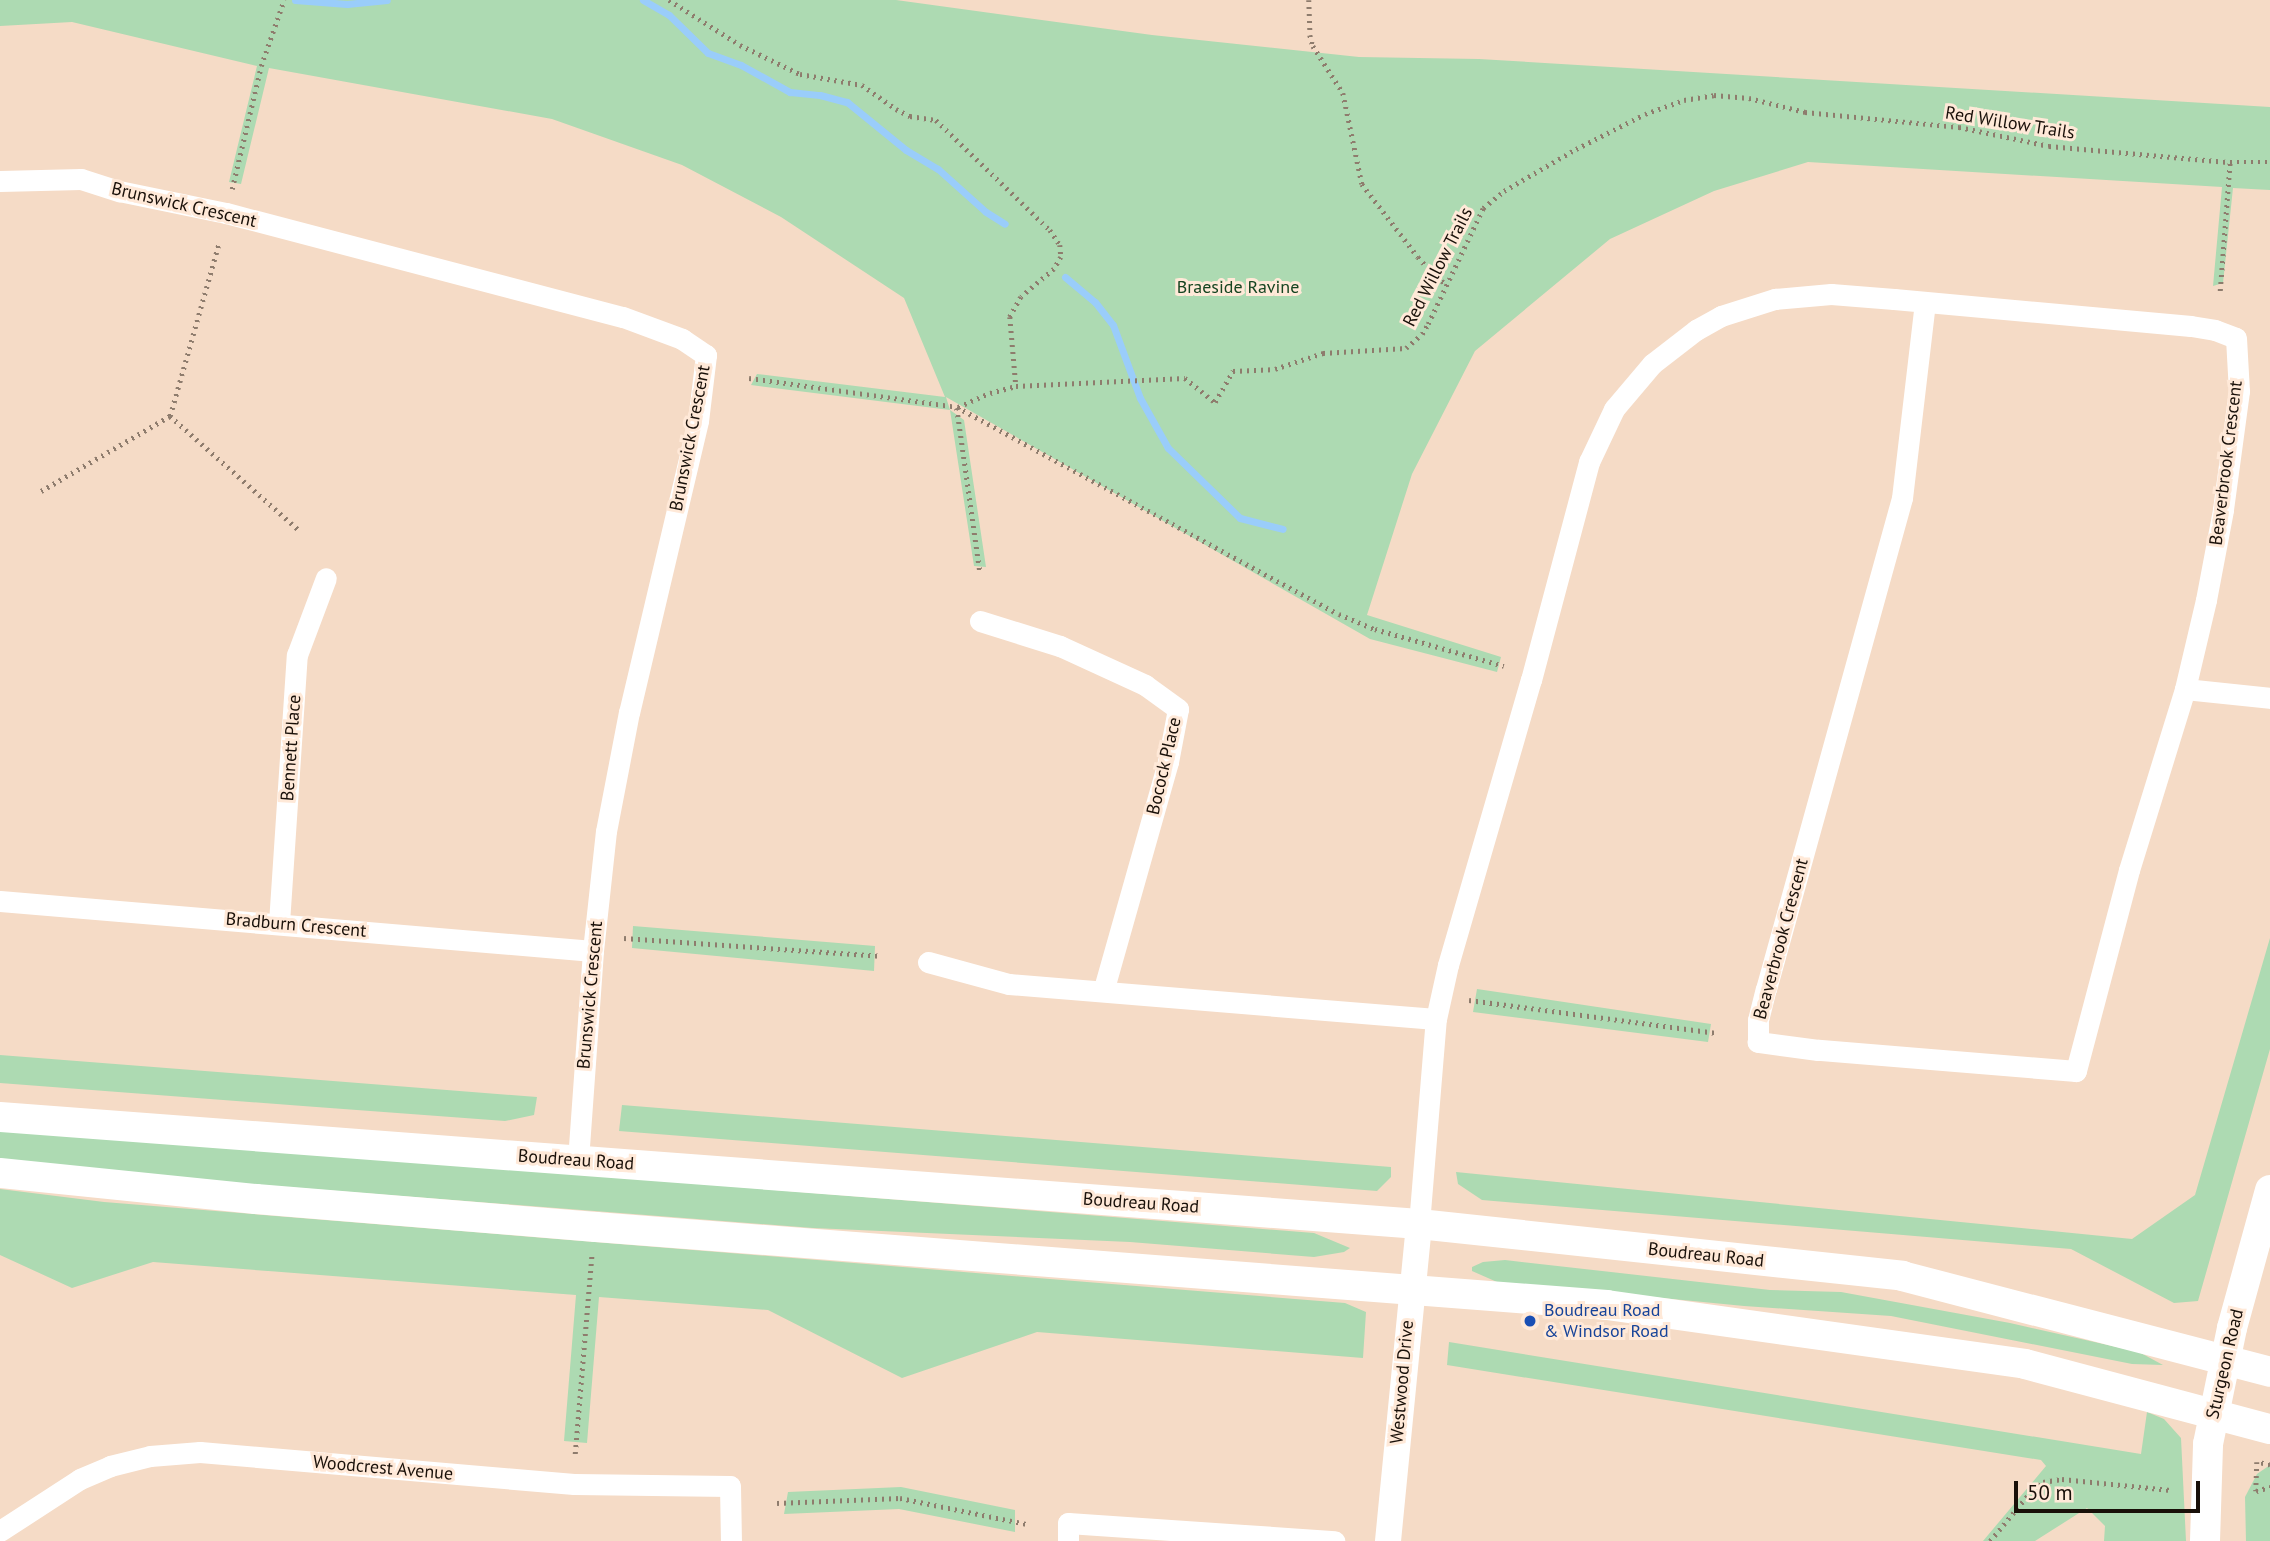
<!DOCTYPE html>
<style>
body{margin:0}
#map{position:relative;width:2270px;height:1541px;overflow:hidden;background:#f5dbc6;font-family:"PT Sans",sans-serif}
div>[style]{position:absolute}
.green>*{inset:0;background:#addab2}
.stream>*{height:7px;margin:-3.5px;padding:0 3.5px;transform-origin:3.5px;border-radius:3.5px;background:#9acdfa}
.path>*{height:4.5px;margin-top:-2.25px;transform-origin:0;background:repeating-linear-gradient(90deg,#8e7c6d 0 2px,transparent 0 7px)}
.minor>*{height:21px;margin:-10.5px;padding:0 10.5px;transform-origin:10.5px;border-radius:10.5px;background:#fff}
.tertiary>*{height:26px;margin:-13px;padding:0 13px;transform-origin:13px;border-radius:13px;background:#fff}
.secondary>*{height:30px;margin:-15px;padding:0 15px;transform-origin:15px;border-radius:15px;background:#fff}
.dots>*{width:19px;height:19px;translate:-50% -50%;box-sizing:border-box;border:4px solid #ffe9d8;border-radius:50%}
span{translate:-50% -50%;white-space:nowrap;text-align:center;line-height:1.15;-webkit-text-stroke:6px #ffe9d8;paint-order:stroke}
.street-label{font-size:18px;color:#191009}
.park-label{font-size:18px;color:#154420}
.transit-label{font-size:18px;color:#164399}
.left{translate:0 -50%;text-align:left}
.scale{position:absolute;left:2014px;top:1481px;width:186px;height:32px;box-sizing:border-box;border:4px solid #191009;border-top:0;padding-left:9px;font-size:21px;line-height:24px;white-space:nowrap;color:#191009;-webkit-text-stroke:5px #ffe9d8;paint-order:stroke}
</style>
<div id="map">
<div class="green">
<i style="clip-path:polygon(0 0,896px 0,1152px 35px,1359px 57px,1479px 59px,2270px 107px,2270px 190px,2233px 188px,2223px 283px,2213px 286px,2222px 187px,1808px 162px,1714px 191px,1610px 239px,1475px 351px,1412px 474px,1367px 615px,1501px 657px,1497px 672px,1370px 639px,946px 397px,950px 410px,964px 420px,986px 567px,974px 566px,950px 410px,751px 385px,757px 374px,945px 397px,904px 298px,781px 217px,682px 165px,552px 119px,269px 68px,241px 184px,229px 182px,257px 66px,72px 22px,0 26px)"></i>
<i style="clip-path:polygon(633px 926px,875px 946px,874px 971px,632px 948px)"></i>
<i style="clip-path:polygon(2270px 938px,2270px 1049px,2198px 1301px,2174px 1303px,2071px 1249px,1482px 1200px,1458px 1184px,1456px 1172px,2132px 1239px,2195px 1195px)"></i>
<i style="clip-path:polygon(1477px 989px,1711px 1024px,1708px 1042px,1473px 1012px)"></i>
<i style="clip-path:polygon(0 1055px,537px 1097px,534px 1115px,505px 1121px,303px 1106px,0 1083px)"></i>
<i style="clip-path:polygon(622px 1105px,1391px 1167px,1391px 1177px,1377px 1191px,619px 1131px)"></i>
<i style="clip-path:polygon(0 1128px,1314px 1233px,1350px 1248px,1344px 1252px,1314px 1257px,1130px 1242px,813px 1228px,234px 1183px,0 1159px)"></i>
<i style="clip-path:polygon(0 1189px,104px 1202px,1345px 1303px,1366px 1312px,1363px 1358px,1037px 1332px,902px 1378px,768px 1310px,599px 1297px,587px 1443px,564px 1441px,576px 1295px,153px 1262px,72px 1288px,0 1255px)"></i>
<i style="clip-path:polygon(1505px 1260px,1770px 1290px,1841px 1292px,2010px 1323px,2139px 1352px,2163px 1365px,2132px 1364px,1891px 1316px,1744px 1306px,1497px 1282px,1472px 1271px,1472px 1267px,1483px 1262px)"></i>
<i style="clip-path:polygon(1449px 1342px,2141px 1454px,2147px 1412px,2164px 1419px,2181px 1438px,2186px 1541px,2104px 1541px,2105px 1526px,2087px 1508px,2035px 1541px,1983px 1541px,2046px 1466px,2041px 1460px,1447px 1365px)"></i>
<i style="clip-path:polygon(2270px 1465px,2270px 1541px,2246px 1541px,2245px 1497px,2257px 1474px)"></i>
<i style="clip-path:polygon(901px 1487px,1015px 1510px,1015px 1532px,899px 1509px,784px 1514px,788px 1492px)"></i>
</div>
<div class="stream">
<i style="left:295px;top:0;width:52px;rotate:4.4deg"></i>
<i style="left:347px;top:4px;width:40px;rotate:-5.7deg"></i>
<i style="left:643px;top:0;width:30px;rotate:30deg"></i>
<i style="left:669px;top:15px;width:54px;rotate:44.3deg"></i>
<i style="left:708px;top:53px;width:35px;rotate:20deg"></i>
<i style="left:741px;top:65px;width:56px;rotate:28.9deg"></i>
<i style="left:790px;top:92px;width:30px;rotate:6deg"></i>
<i style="left:820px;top:95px;width:28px;rotate:15deg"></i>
<i style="left:847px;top:102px;width:76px;rotate:39.1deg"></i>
<i style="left:906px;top:150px;width:37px;rotate:31deg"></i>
<i style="left:938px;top:169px;width:64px;rotate:41.9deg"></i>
<i style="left:986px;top:212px;width:22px;rotate:32deg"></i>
<i style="left:1065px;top:277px;width:39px;rotate:40deg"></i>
<i style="left:1095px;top:302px;width:29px;rotate:52deg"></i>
<i style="left:1113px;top:325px;width:78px;rotate:69.7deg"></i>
<i style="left:1140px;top:398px;width:57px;rotate:60.8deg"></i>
<i style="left:1168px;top:448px;width:100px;rotate:44.2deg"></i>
<i style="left:1240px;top:518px;width:44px;rotate:14.3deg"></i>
</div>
<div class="path">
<i style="left:669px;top:0;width:84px;rotate:32.4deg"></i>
<i style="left:740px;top:45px;width:67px;rotate:25.8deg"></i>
<i style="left:800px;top:74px;width:63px;rotate:10.1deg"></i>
<i style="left:862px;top:85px;width:42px;rotate:35.2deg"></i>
<i style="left:896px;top:109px;width:16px;rotate:27deg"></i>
<i style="left:910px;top:116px;width:26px;rotate:9deg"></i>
<i style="left:936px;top:120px;width:158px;rotate:44deg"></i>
<i style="left:1050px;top:230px;width:18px;rotate:56deg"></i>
<i style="left:1060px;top:245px;width:12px;rotate:85deg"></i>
<i style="left:1061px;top:257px;width:14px;rotate:120deg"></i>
<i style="left:1054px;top:269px;width:43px;rotate:139.7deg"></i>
<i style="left:1021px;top:297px;width:23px;rotate:119deg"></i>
<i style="left:1010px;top:317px;width:69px;rotate:85deg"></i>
<i style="left:1016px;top:386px;width:169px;rotate:-2.7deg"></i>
<i style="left:1185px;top:378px;width:38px;rotate:39deg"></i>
<i style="left:1215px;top:402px;width:36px;rotate:-60deg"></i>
<i style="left:1233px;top:371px;width:42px;rotate:-2.7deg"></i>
<i style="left:1275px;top:369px;width:51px;rotate:-18.4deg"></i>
<i style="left:1323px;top:353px;width:83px;rotate:-3.4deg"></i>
<i style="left:1406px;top:348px;width:21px;rotate:-41deg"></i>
<i style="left:1422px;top:334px;width:12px;rotate:-59deg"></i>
<i style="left:1428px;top:324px;width:128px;rotate:-64.6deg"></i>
<i style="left:1483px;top:208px;width:27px;rotate:-39deg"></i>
<i style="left:1504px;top:191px;width:83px;rotate:-30.3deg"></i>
<i style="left:1576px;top:149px;width:77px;rotate:-26.9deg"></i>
<i style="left:1645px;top:114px;width:41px;rotate:-19.7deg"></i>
<i style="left:1684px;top:100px;width:30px;rotate:-9deg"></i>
<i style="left:1714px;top:95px;width:35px;rotate:5deg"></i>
<i style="left:1749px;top:98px;width:58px;rotate:14deg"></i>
<i style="left:1805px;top:112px;width:155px;rotate:5.6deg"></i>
<i style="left:1959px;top:127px;width:92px;rotate:11.9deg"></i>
<i style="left:2049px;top:146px;width:182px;rotate:5.1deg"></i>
<i style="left:2230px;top:162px;width:40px"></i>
<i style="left:1309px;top:0;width:35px;rotate:88deg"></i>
<i style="left:1310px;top:35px;width:11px;rotate:75deg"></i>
<i style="left:1313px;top:46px;width:56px;rotate:57.4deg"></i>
<i style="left:1343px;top:93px;width:93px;rotate:78.2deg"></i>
<i style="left:1362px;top:184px;width:92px;rotate:52.5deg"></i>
<i style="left:1418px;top:257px;width:27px;rotate:48deg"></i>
<i style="left:1436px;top:277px;width:14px;rotate:34deg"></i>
<i style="left:232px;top:189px;width:126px;rotate:-76.7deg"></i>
<i style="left:261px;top:66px;width:70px;rotate:-70.8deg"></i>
<i style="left:2220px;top:291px;width:129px;rotate:-85.6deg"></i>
<i style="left:749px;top:378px;width:210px;rotate:7.9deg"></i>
<i style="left:957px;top:407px;width:434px;rotate:28.5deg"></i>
<i style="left:1339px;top:614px;width:39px;rotate:23deg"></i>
<i style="left:1375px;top:629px;width:134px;rotate:16deg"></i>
<i style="left:958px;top:407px;width:35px;rotate:-24deg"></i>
<i style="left:990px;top:393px;width:27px;rotate:-15deg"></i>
<i style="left:957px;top:408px;width:166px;rotate:82deg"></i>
<i style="left:170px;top:416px;width:172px;rotate:41.5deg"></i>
<i style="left:41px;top:491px;width:149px;rotate:-30.2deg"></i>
<i style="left:170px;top:416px;width:180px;rotate:-74.2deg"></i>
<i style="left:624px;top:938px;width:256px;rotate:4deg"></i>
<i style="left:1469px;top:1000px;width:248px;rotate:7.6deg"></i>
<i style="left:575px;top:1454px;width:202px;rotate:-85.2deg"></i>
<i style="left:2270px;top:1465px;width:13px;rotate:-167deg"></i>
<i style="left:2257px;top:1462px;width:29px;rotate:92deg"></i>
<i style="left:2256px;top:1491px;width:15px;rotate:-16deg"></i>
<i style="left:777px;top:1503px;width:123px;rotate:-2.3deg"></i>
<i style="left:900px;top:1498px;width:130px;rotate:11.6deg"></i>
<i style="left:1990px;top:1541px;width:67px;rotate:-50.4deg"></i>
<i style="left:2033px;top:1489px;width:12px;rotate:-35deg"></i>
<i style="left:2043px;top:1482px;width:19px;rotate:-9deg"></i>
<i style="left:2062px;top:1479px;width:109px;rotate:5.8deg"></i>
</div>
<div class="minor">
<i style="left:0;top:181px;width:81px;rotate:-1.4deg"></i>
<i style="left:81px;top:179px;width:40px;rotate:18deg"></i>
<i style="left:119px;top:191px;width:109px;rotate:11.6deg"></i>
<i style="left:226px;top:213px;width:410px;rotate:14.7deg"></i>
<i style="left:623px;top:317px;width:63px;rotate:20.4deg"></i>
<i style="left:682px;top:339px;width:29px;rotate:34deg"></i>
<i style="left:706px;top:355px;width:66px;rotate:96.9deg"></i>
<i style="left:698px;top:421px;width:299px;rotate:103.3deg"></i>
<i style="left:629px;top:712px;width:121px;rotate:100.9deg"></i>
<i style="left:606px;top:831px;width:121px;rotate:96.2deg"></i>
<i style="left:593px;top:951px;width:210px;rotate:94.1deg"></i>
<i style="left:980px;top:621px;width:84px;rotate:17.4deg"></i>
<i style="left:1060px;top:646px;width:94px;rotate:24.6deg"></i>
<i style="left:1145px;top:685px;width:41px;rotate:36deg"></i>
<i style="left:1178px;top:709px;width:54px;rotate:100.7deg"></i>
<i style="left:1168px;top:762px;width:238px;rotate:105.8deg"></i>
<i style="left:2185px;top:689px;width:85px;rotate:6deg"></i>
<i style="left:0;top:901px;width:595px;rotate:4.82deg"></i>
<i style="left:279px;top:923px;width:269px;rotate:-86.2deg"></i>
<i style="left:297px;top:655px;width:82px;rotate:-69.4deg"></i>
<i style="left:928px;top:962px;width:84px;rotate:15.2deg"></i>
<i style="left:1009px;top:984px;width:428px;rotate:4.7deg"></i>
<i style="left:1419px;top:1224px;width:206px;rotate:-85.3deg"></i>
<i style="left:1436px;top:1019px;width:55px;rotate:-77.5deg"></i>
<i style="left:1448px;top:965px;width:297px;rotate:-73.8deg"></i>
<i style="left:1531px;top:680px;width:226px;rotate:-75.1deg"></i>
<i style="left:1589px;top:462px;width:59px;rotate:-64.7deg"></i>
<i style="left:1614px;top:409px;width:59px;rotate:-49.8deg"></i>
<i style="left:1652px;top:364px;width:56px;rotate:-37.7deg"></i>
<i style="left:1696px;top:330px;width:29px;rotate:-29deg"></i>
<i style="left:1721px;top:316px;width:57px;rotate:-17.5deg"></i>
<i style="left:1775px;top:299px;width:56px;rotate:-5.1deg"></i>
<i style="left:1831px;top:294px;width:63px;rotate:4.5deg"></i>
<i style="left:1894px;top:299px;width:298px;rotate:5.2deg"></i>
<i style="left:2191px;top:326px;width:24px;rotate:9deg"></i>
<i style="left:2215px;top:330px;width:22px;rotate:21deg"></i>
<i style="left:2236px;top:338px;width:53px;rotate:86.8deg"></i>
<i style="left:2239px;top:391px;width:120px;rotate:97.7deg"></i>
<i style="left:2223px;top:510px;width:92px;rotate:100.7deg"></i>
<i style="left:2206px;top:600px;width:91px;rotate:103.3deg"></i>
<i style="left:2185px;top:689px;width:189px;rotate:107.2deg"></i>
<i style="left:2129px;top:870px;width:208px;rotate:104.8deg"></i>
<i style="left:2076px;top:1071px;width:259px;rotate:-175.3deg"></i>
<i style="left:1818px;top:1050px;width:61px;rotate:-172.4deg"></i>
<i style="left:1758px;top:1042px;width:22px;rotate:-90deg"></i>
<i style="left:1758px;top:1020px;width:32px;rotate:-76deg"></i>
<i style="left:1766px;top:989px;width:509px;rotate:-74.52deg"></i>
<i style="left:1902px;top:498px;width:197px;rotate:-83.3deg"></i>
<i style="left:0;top:1531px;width:95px;rotate:-33deg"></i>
<i style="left:80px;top:1479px;width:33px;rotate:-23deg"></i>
<i style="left:110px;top:1466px;width:41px;rotate:-14deg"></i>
<i style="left:150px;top:1456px;width:50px;rotate:-4.6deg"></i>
<i style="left:200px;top:1452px;width:375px;rotate:4.9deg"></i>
<i style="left:574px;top:1484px;width:156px;rotate:0.7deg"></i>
<i style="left:730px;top:1486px;width:55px;rotate:89deg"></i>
<i style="left:1068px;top:1541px;width:18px;rotate:-90deg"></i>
<i style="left:1068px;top:1523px;width:267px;rotate:3.9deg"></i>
</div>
<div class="tertiary">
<i style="left:1388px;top:1541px;width:319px;rotate:-84.4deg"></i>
</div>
<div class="secondary">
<i style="left:0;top:1117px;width:1423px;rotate:4.31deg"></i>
<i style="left:1419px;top:1224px;width:486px;rotate:6.1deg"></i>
<i style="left:1902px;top:1276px;width:380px;rotate:14.6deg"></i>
<i style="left:0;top:1173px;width:257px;rotate:5.8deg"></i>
<i style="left:256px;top:1199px;width:341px;rotate:4.7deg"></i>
<i style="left:596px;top:1227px;width:1014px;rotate:4.41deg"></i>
<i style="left:1607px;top:1305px;width:422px;rotate:8deg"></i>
<i style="left:2025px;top:1364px;width:253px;rotate:14.9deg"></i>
<i style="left:2205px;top:1541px;width:97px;rotate:-88.2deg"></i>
<i style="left:2208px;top:1444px;width:118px;rotate:-78.3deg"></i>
<i style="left:2232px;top:1328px;width:143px;rotate:-74.6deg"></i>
</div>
<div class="dots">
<i style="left:1530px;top:1321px;background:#1a4fb4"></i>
</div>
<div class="street-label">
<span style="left:2010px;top:123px;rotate:9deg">Red Willow Trails</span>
<span style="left:184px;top:205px;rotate:13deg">Brunswick Crescent</span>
<span style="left:1438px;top:267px;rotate:-63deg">Red Willow Trails</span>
<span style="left:690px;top:438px;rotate:-79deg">Brunswick Crescent</span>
<span style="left:2226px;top:463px;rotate:-83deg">Beaverbrook Crescent</span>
<span style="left:291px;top:748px;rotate:-86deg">Bennett Place</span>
<span style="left:1164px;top:766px;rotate:-77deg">Bocock Place</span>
<span style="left:296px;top:925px;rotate:5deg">Bradburn Crescent</span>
<span style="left:1781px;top:939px;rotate:-75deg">Beaverbrook Crescent</span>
<span style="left:590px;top:995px;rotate:-85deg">Brunswick Crescent</span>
<span style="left:576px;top:1160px;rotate:4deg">Boudreau Road</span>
<span style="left:1141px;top:1203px;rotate:4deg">Boudreau Road</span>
<span style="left:1706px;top:1255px;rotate:6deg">Boudreau Road</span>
<span style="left:2225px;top:1364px;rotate:-77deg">Sturgeon Road</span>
<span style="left:1402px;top:1382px;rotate:-85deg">Westwood Drive</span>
<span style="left:383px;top:1468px;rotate:5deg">Woodcrest Avenue</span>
</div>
<div class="park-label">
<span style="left:1238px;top:287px">Braeside Ravine</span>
</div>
<div class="transit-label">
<span class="left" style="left:1544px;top:1321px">Boudreau Road<br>&amp; Windsor Road</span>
</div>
<div class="scale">50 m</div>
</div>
